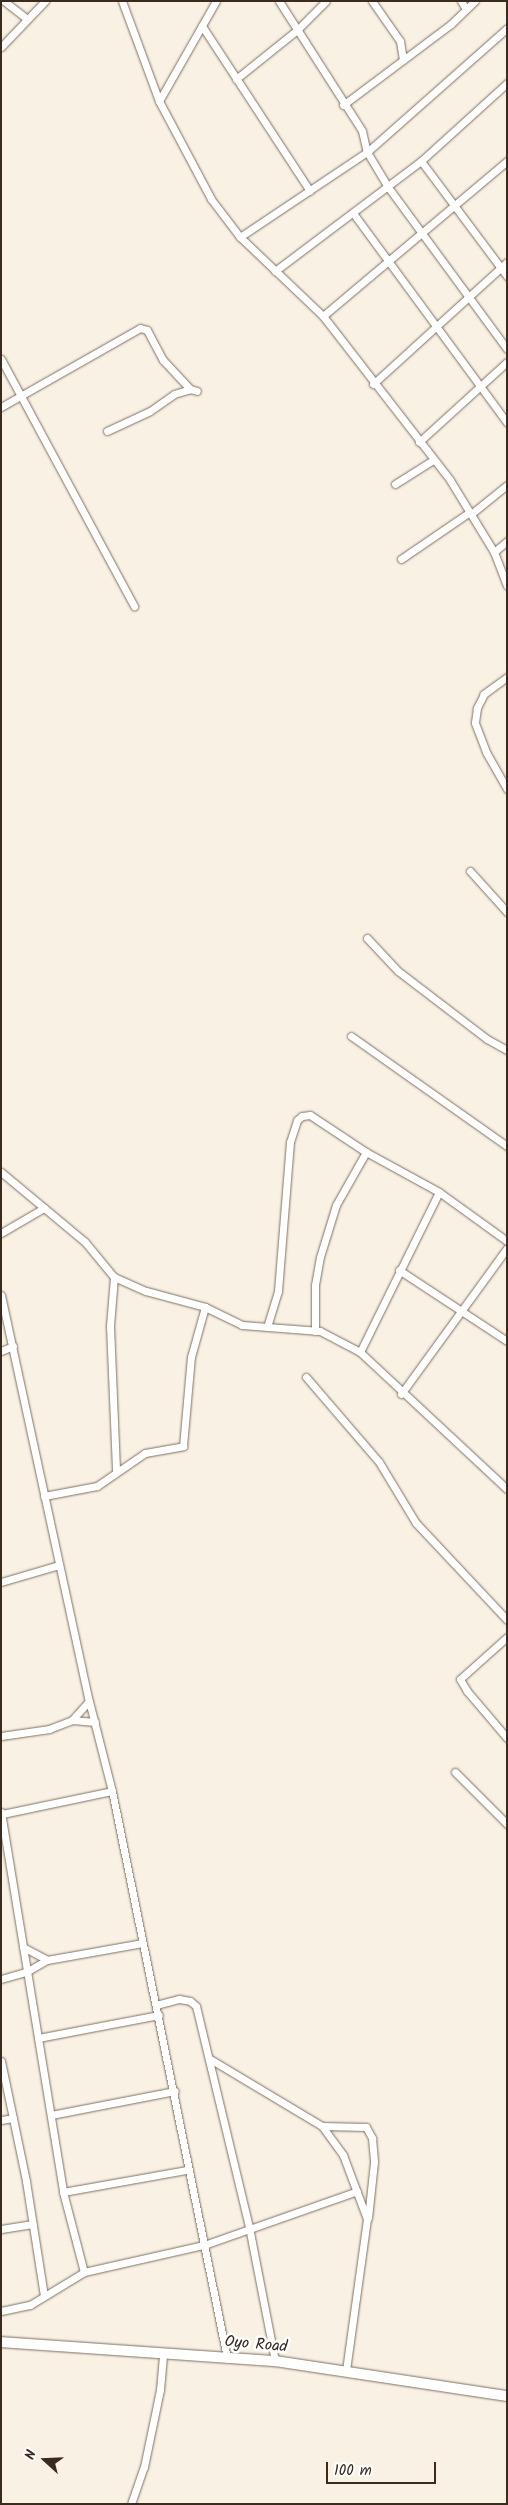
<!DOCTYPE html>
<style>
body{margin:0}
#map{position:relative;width:508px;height:2505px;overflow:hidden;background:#f9f1e3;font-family:Kalam,sans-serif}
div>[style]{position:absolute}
.roads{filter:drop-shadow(0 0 1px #7e7063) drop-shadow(0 0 1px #7e7063)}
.street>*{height:7px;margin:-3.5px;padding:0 3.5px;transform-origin:3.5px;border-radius:3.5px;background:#fff}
.secondary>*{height:10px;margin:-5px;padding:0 5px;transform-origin:5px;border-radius:5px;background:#fff}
span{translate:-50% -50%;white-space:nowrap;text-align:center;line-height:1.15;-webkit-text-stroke:5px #fff;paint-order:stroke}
.street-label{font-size:16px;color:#3b2a1e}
.frame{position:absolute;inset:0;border:2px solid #3b2a1e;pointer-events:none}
.north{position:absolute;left:20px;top:2435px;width:50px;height:50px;-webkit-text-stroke:4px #fff;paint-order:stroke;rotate:290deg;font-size:14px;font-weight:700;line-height:20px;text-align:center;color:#3b2a1e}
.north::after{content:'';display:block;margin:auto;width:18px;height:22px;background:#3b2a1e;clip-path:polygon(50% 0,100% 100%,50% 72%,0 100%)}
.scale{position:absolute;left:326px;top:2462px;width:110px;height:22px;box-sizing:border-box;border:2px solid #3b2a1e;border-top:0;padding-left:6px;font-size:15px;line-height:18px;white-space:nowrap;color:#3b2a1e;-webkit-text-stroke:4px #fff;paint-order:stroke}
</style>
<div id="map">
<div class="roads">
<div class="street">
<i style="left:4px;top:1px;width:29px;rotate:38deg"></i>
<i style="left:122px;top:1px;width:107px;rotate:69.7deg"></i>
<i style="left:159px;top:101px;width:111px;rotate:62deg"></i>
<i style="left:211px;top:199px;width:48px;rotate:52.7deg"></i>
<i style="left:240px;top:237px;width:115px;rotate:43.6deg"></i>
<i style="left:323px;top:316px;width:207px;rotate:52.2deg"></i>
<i style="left:450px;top:480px;width:84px;rotate:58.6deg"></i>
<i style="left:494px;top:552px;width:36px;rotate:69deg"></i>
<i style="left:279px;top:1px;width:154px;rotate:57.4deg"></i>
<i style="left:362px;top:131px;width:22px;rotate:77deg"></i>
<i style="left:367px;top:152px;width:41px;rotate:59deg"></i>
<i style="left:388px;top:187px;width:201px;rotate:53.7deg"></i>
<i style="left:372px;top:1px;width:49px;rotate:55deg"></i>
<i style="left:400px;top:41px;width:19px;rotate:81deg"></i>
<i style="left:461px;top:1px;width:9px;rotate:58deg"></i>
<i style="left:202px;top:26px;width:197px;rotate:56.8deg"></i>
<i style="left:1px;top:47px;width:64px;rotate:-46.3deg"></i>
<i style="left:236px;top:79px;width:77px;rotate:-38.7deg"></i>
<i style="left:296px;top:31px;width:42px;rotate:-45deg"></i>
<i style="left:159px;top:101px;width:115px;rotate:-60.3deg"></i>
<i style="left:343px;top:105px;width:135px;rotate:-36.9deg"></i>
<i style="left:451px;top:24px;width:33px;rotate:-44deg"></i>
<i style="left:421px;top:161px;width:144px;rotate:53.2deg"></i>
<i style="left:353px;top:213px;width:260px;rotate:53.7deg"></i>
<i style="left:240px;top:237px;width:153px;rotate:-33.8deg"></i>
<i style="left:367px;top:152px;width:187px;rotate:-41.5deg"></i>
<i style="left:275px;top:271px;width:183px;rotate:-37deg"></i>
<i style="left:421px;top:161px;width:116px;rotate:-42.2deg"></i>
<i style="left:323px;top:316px;width:241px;rotate:-40.1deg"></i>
<i style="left:1px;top:359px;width:281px;rotate:61.7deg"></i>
<i style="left:373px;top:384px;width:181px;rotate:-42.3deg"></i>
<i style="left:1px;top:407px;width:160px;rotate:-29.6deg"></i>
<i style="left:140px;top:328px;width:7px;rotate:16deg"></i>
<i style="left:147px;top:330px;width:34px;rotate:62deg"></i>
<i style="left:163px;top:360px;width:40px;rotate:47deg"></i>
<i style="left:190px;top:389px;width:7px;rotate:16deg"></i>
<i style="left:107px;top:431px;width:47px;rotate:-24.9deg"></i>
<i style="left:150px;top:411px;width:29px;rotate:-35deg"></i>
<i style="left:174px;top:394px;width:17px;rotate:-17deg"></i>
<i style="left:419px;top:442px;width:119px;rotate:-42.3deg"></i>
<i style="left:395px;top:484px;width:45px;rotate:-32.3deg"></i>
<i style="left:471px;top:514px;width:46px;rotate:-38.9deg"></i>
<i style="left:494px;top:552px;width:17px;rotate:-40deg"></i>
<i style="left:401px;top:559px;width:83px;rotate:-34.3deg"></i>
<i style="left:507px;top:677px;width:29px;rotate:144deg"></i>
<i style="left:484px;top:694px;width:16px;rotate:117deg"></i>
<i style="left:477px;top:708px;width:15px;rotate:98deg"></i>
<i style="left:475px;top:723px;width:31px;rotate:69deg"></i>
<i style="left:486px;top:752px;width:43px;rotate:60.4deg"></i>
<i style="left:470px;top:871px;width:55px;rotate:47.9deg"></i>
<i style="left:367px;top:938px;width:45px;rotate:46.8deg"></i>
<i style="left:398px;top:971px;width:112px;rotate:37.4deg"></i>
<i style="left:487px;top:1039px;width:23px;rotate:29deg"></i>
<i style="left:351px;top:1036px;width:191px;rotate:35.2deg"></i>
<i style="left:1px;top:1172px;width:109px;rotate:39.8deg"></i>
<i style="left:85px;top:1242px;width:45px;rotate:50.4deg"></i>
<i style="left:114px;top:1277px;width:35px;rotate:24deg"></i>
<i style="left:146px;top:1291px;width:61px;rotate:15.2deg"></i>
<i style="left:205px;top:1307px;width:41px;rotate:25.9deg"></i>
<i style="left:242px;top:1325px;width:78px;rotate:4.4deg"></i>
<i style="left:320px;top:1331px;width:45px;rotate:27.7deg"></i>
<i style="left:360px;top:1352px;width:201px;rotate:43deg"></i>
<i style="left:1px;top:1233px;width:50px;rotate:-30.2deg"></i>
<i style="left:399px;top:1270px;width:129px;rotate:33.3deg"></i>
<i style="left:114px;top:1277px;width:49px;rotate:94.7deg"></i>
<i style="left:110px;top:1326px;width:146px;rotate:87.6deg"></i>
<i style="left:1px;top:1295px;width:415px;rotate:77.8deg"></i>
<i style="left:89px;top:1701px;width:93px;rotate:75.7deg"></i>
<i style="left:112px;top:1791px;width:579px;rotate:78.53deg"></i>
<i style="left:267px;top:1327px;width:38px;rotate:-73deg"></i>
<i style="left:278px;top:1291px;width:149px;rotate:-85.4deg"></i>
<i style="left:290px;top:1142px;width:23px;rotate:-72deg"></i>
<i style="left:297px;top:1120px;width:6px;rotate:-39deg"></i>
<i style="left:302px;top:1116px;width:8px;rotate:-7deg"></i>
<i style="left:310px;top:1115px;width:67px;rotate:33.5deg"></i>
<i style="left:366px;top:1152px;width:83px;rotate:28.7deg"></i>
<i style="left:439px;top:1192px;width:84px;rotate:35.8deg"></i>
<i style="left:315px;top:1331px;width:46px;rotate:-90deg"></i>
<i style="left:315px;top:1285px;width:28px;rotate:-80deg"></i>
<i style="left:320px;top:1257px;width:54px;rotate:-72.9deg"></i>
<i style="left:336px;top:1205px;width:61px;rotate:-60.5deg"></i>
<i style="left:1px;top:1351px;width:13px;rotate:-23deg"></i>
<i style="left:360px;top:1352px;width:178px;rotate:-63.7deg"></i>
<i style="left:306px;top:1377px;width:112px;rotate:49.3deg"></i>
<i style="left:379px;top:1462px;width:71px;rotate:58.8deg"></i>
<i style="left:416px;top:1523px;width:133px;rotate:46.8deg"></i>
<i style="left:401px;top:1394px;width:180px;rotate:-54deg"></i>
<i style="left:44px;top:1496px;width:54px;rotate:-10.7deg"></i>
<i style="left:97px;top:1486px;width:58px;rotate:-34.5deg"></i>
<i style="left:145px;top:1453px;width:39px;rotate:-10deg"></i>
<i style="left:183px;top:1446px;width:89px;rotate:-84.9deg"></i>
<i style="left:191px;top:1357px;width:52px;rotate:-74.4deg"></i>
<i style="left:1px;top:1582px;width:60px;rotate:-16.3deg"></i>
<i style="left:507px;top:1637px;width:63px;rotate:138.2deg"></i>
<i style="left:460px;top:1679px;width:14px;rotate:60deg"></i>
<i style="left:467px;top:1691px;width:62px;rotate:49.6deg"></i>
<i style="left:72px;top:1720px;width:23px;rotate:5deg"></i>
<i style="left:1px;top:1736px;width:49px;rotate:-8.3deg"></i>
<i style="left:49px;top:1729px;width:25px;rotate:-21deg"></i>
<i style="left:72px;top:1720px;width:25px;rotate:-48deg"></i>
<i style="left:455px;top:1772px;width:74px;rotate:45deg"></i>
<i style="left:1px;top:1812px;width:385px;rotate:80.7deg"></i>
<i style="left:63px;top:2192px;width:83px;rotate:75.3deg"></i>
<i style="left:2px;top:1814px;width:112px;rotate:-11.8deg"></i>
<i style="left:23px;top:1947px;width:27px;rotate:28deg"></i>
<i style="left:1px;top:1979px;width:26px;rotate:-16deg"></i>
<i style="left:26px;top:1972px;width:24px;rotate:-30deg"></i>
<i style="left:47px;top:1960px;width:97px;rotate:-10.1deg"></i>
<i style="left:156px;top:2005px;width:24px;rotate:-15deg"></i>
<i style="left:179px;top:1999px;width:11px;rotate:10deg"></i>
<i style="left:190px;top:2001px;width:8px;rotate:40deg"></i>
<i style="left:196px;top:2006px;width:227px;rotate:76.5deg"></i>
<i style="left:249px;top:2227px;width:136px;rotate:79deg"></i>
<i style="left:38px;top:2038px;width:123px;rotate:-10.8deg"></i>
<i style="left:210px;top:2059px;width:131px;rotate:30.9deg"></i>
<i style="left:322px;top:2126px;width:36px;rotate:54deg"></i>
<i style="left:343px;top:2155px;width:68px;rotate:69.4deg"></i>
<i style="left:367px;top:2219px;width:153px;rotate:97.9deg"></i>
<i style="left:1px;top:2061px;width:123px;rotate:78.2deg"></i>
<i style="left:26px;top:2181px;width:116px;rotate:81.1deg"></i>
<i style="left:51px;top:2115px;width:126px;rotate:-11deg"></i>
<i style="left:1px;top:2120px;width:12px;rotate:-9deg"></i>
<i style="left:322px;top:2126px;width:44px;rotate:1.3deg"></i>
<i style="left:366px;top:2127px;width:13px;rotate:61deg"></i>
<i style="left:372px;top:2138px;width:24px;rotate:85deg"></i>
<i style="left:374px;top:2162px;width:56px;rotate:96.1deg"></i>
<i style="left:63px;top:2192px;width:126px;rotate:-10.1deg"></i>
<i style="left:1px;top:2229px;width:32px;rotate:-9deg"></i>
<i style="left:1px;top:2311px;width:30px;rotate:-12deg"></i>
<i style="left:30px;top:2305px;width:63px;rotate:-31.4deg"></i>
<i style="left:84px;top:2272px;width:123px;rotate:-12.7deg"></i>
<i style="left:204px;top:2245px;width:162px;rotate:-19.4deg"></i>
<i style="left:131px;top:2504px;width:39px;rotate:-71deg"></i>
<i style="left:144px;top:2467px;width:79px;rotate:-78.3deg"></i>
<i style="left:160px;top:2390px;width:36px;rotate:-85deg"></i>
</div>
<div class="secondary">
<i style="left:1px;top:2342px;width:275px;rotate:4deg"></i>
<i style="left:275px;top:2361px;width:235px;rotate:8.6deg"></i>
</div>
</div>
<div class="street-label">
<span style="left:256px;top:2345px;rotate:5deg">Oyo Road</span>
</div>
<div class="frame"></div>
<div class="north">N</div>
<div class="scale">100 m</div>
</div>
